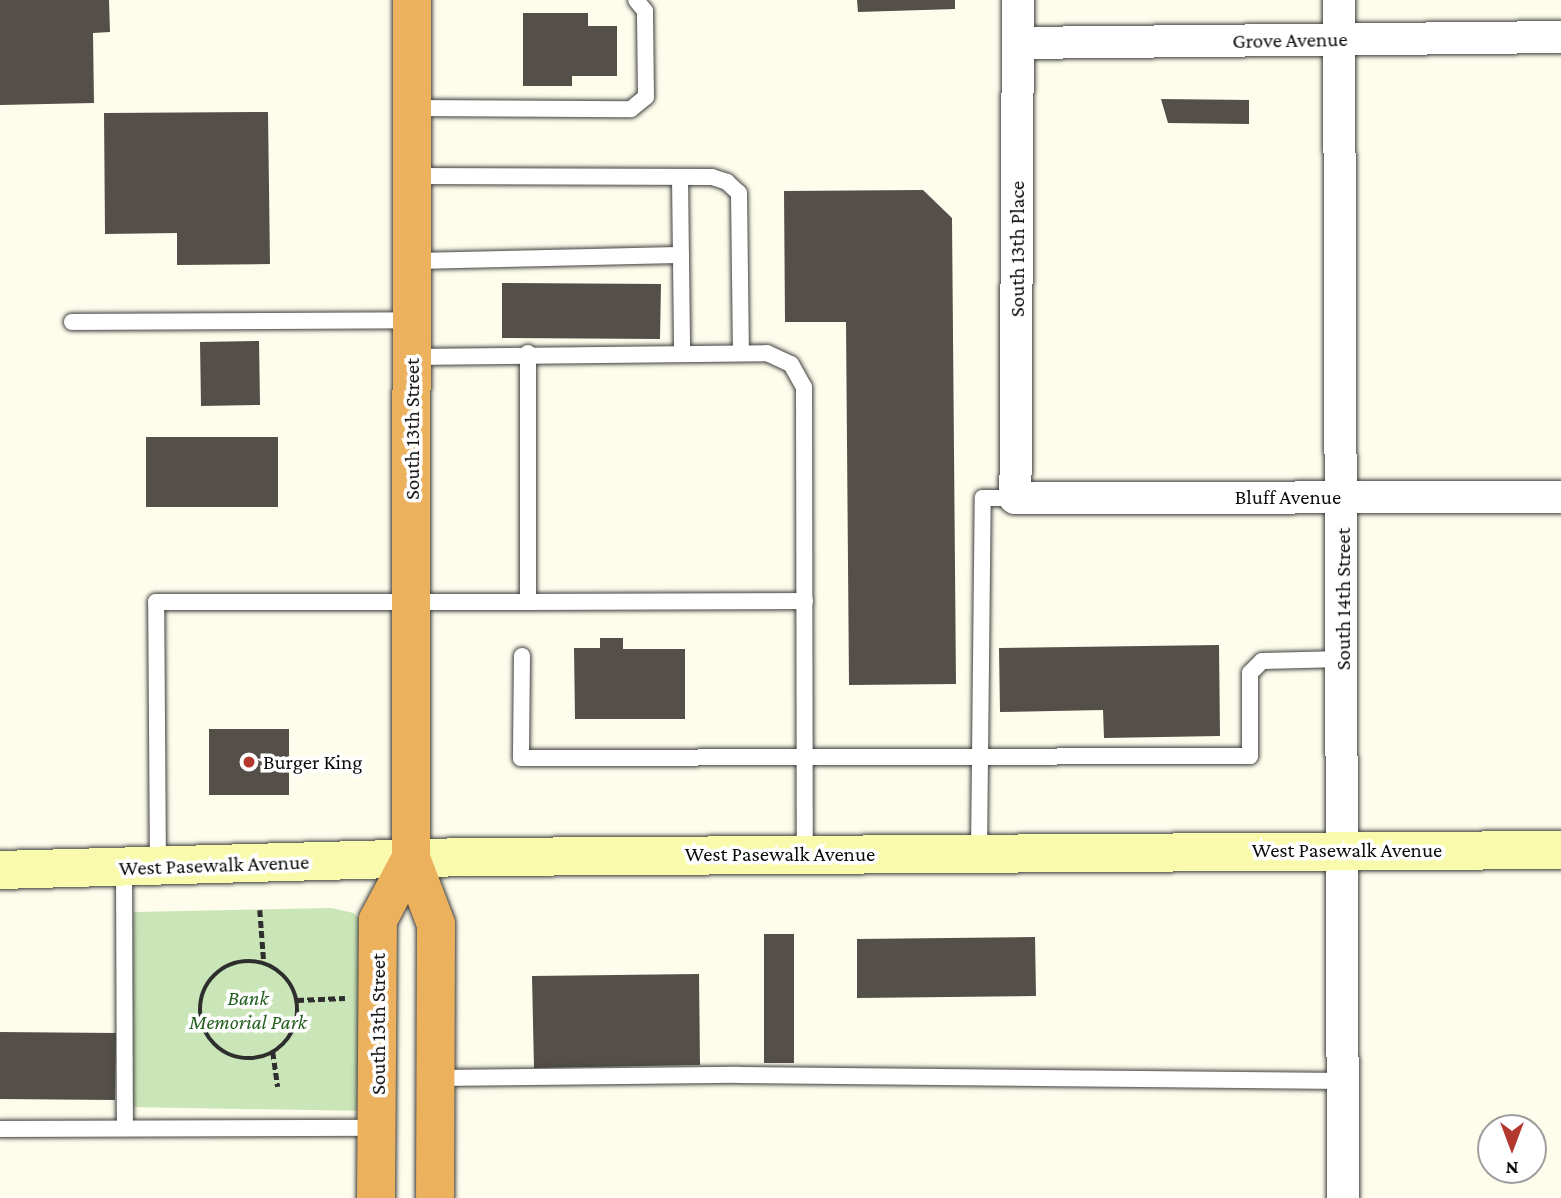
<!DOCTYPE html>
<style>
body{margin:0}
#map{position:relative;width:1561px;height:1198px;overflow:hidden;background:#fefdec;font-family:"Crimson Pro",serif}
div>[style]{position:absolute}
.green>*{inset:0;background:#cae6b8}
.building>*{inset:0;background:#544f49}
.path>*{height:4.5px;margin-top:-2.25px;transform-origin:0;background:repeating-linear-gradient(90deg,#2e2e2e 0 7px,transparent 0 10.5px)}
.path>.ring{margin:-2.25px;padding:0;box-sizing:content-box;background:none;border:4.5px solid #2e2e2e;border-radius:50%}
.roads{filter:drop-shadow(0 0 2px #3f3f3f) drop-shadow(0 0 2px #3f3f3f)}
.lane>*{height:16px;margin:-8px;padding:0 8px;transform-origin:8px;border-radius:8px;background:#fff}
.street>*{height:32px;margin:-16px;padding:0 16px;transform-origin:16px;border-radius:16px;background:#fff}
.secondary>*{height:38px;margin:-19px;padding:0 19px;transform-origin:19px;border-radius:19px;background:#f9faab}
.highway>*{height:38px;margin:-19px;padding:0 19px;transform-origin:19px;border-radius:19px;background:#ecb15d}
.dots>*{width:19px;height:19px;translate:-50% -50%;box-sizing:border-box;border:4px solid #fff;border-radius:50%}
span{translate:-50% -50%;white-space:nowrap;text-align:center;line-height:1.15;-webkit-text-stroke:7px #fff;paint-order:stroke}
.street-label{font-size:21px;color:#0c0c0c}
.poi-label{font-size:21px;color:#0c0c0c}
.left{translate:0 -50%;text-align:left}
.park-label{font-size:21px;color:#266021;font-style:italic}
.north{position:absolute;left:1477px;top:1114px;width:70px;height:70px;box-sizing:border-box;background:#fff;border:2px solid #9e9e9e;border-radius:50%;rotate:180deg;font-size:19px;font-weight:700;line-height:28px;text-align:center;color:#0c0c0c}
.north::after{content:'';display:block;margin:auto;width:24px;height:32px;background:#b4382d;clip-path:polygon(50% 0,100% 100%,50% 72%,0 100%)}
</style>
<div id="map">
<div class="green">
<i style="clip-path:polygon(331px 908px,354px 913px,363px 922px,368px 1111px,127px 1107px,133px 912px)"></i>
</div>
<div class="building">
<i style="clip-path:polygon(0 0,109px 0,110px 32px,93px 33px,94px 103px,0 105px)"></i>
<i style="clip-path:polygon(857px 0,955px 0,955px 9px,858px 12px)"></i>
<i style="clip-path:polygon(523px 13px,588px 13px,588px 26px,617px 26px,617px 76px,572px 76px,572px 86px,523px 86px)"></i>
<i style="clip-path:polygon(1161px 99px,1249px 100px,1249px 124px,1168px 123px)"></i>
<i style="clip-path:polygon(268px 112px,270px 264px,177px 265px,177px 233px,105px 234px,104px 113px)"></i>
<i style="clip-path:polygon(923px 190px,952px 218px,956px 684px,849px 685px,846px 322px,785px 322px,784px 191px)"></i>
<i style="clip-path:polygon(502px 283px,661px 284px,660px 339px,502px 338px)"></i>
<i style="clip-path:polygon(259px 341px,260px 405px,201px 406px,200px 342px)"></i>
<i style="clip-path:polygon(146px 437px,278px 437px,278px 507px,146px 507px)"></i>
<i style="clip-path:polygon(600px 638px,623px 638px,623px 649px,685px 649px,685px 719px,575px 719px,574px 648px,600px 648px)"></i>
<i style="clip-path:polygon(1219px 645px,1220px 736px,1104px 738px,1103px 710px,1000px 712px,999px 648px)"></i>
<i style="clip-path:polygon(209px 729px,289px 729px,289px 795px,209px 795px)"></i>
<i style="clip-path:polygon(764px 934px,794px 934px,794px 1063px,764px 1063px)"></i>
<i style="clip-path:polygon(1035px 937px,1036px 996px,857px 998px,857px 939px)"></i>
<i style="clip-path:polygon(699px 974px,700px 1065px,534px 1068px,532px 976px)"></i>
<i style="clip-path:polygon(0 1032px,116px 1033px,115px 1100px,0 1099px)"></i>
</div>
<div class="path">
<i style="left:260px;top:910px;width:53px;rotate:85.7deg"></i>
<i class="ring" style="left:200px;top:961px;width:93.5px;height:93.5px"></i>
<i style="left:297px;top:1000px;width:48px;rotate:-2.4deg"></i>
<i style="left:273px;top:1052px;width:35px;rotate:82deg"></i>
</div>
<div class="roads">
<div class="lane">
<i style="left:413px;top:108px;width:218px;rotate:0.3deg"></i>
<i style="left:631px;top:109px;width:19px;rotate:-39deg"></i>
<i style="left:646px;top:97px;width:86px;rotate:-90.7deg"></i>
<i style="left:645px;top:11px;width:14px;rotate:-129deg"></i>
<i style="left:413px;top:176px;width:299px;rotate:0.2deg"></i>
<i style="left:712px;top:177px;width:16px;rotate:18deg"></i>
<i style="left:727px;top:182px;width:16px;rotate:43deg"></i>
<i style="left:739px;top:193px;width:160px;rotate:89.3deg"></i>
<i style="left:680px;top:177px;width:176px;rotate:89.3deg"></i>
<i style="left:413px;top:261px;width:268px;rotate:-1.3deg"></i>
<i style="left:72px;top:322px;width:340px;rotate:-0.3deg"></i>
<i style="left:413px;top:357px;width:354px;rotate:-0.6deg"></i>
<i style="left:767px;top:353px;width:26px;rotate:25deg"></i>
<i style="left:791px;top:364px;width:26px;rotate:61deg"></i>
<i style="left:804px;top:387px;width:466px;rotate:89.9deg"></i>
<i style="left:528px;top:602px;width:277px;rotate:-0.2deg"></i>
<i style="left:522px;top:656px;width:102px;rotate:90.6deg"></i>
<i style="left:521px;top:758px;width:729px;rotate:-0.16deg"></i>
<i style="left:1250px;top:756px;width:83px;rotate:-90deg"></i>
<i style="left:1250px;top:673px;width:17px;rotate:-45deg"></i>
<i style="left:1262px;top:661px;width:81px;rotate:-1.4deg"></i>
<i style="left:979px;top:853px;width:355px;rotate:-89.4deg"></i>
<i style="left:983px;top:498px;width:32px"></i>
<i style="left:124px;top:867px;width:261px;rotate:89.8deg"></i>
<i style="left:158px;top:867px;width:265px;rotate:-90.4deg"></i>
<i style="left:156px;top:602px;width:372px"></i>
<i style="left:528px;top:602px;width:249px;rotate:-90deg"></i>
<i style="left:438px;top:1078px;width:301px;rotate:-0.6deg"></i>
<i style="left:739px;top:1075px;width:604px;rotate:0.57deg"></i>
<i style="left:0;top:1129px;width:378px;rotate:-0.2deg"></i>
</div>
<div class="street">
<i style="left:1018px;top:0;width:498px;rotate:90.3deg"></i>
<i style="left:1015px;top:498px;width:546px;rotate:-0.1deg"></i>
<i style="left:1339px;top:0;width:1198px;rotate:89.81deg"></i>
<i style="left:1018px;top:43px;width:543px;rotate:-0.63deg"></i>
</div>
<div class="secondary">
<i style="left:0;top:870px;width:478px;rotate:-1.6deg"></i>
<i style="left:478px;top:857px;width:1083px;rotate:-0.37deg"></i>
</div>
<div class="highway">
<i style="left:412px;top:0;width:858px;rotate:90.07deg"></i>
<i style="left:411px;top:858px;width:71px;rotate:69.3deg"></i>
<i style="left:436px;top:924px;width:274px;rotate:90.2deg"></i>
<i style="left:376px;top:1198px;width:278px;rotate:-89.6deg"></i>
<i style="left:378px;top:920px;width:70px;rotate:-62deg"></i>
</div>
</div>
<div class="dots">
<i style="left:249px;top:762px;background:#b4382d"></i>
</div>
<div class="street-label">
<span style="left:1290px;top:40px;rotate:-1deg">Grove Avenue</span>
<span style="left:1017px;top:249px;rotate:-90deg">South 13th Place</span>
<span style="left:412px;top:429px;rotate:-90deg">South 13th Street</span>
<span style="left:1288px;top:497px">Bluff Avenue</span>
<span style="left:1343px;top:599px;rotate:-90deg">South 14th Street</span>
<span style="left:1347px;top:850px">West Pasewalk Avenue</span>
<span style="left:780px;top:854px">West Pasewalk Avenue</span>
<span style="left:214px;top:865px;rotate:-2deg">West Pasewalk Avenue</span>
<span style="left:378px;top:1024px;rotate:-90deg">South 13th Street</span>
</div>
<div class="poi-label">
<span class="left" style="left:263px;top:762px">Burger King</span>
</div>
<div class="park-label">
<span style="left:248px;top:1010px">Bank<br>Memorial Park</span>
</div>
<div class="north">N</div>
</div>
